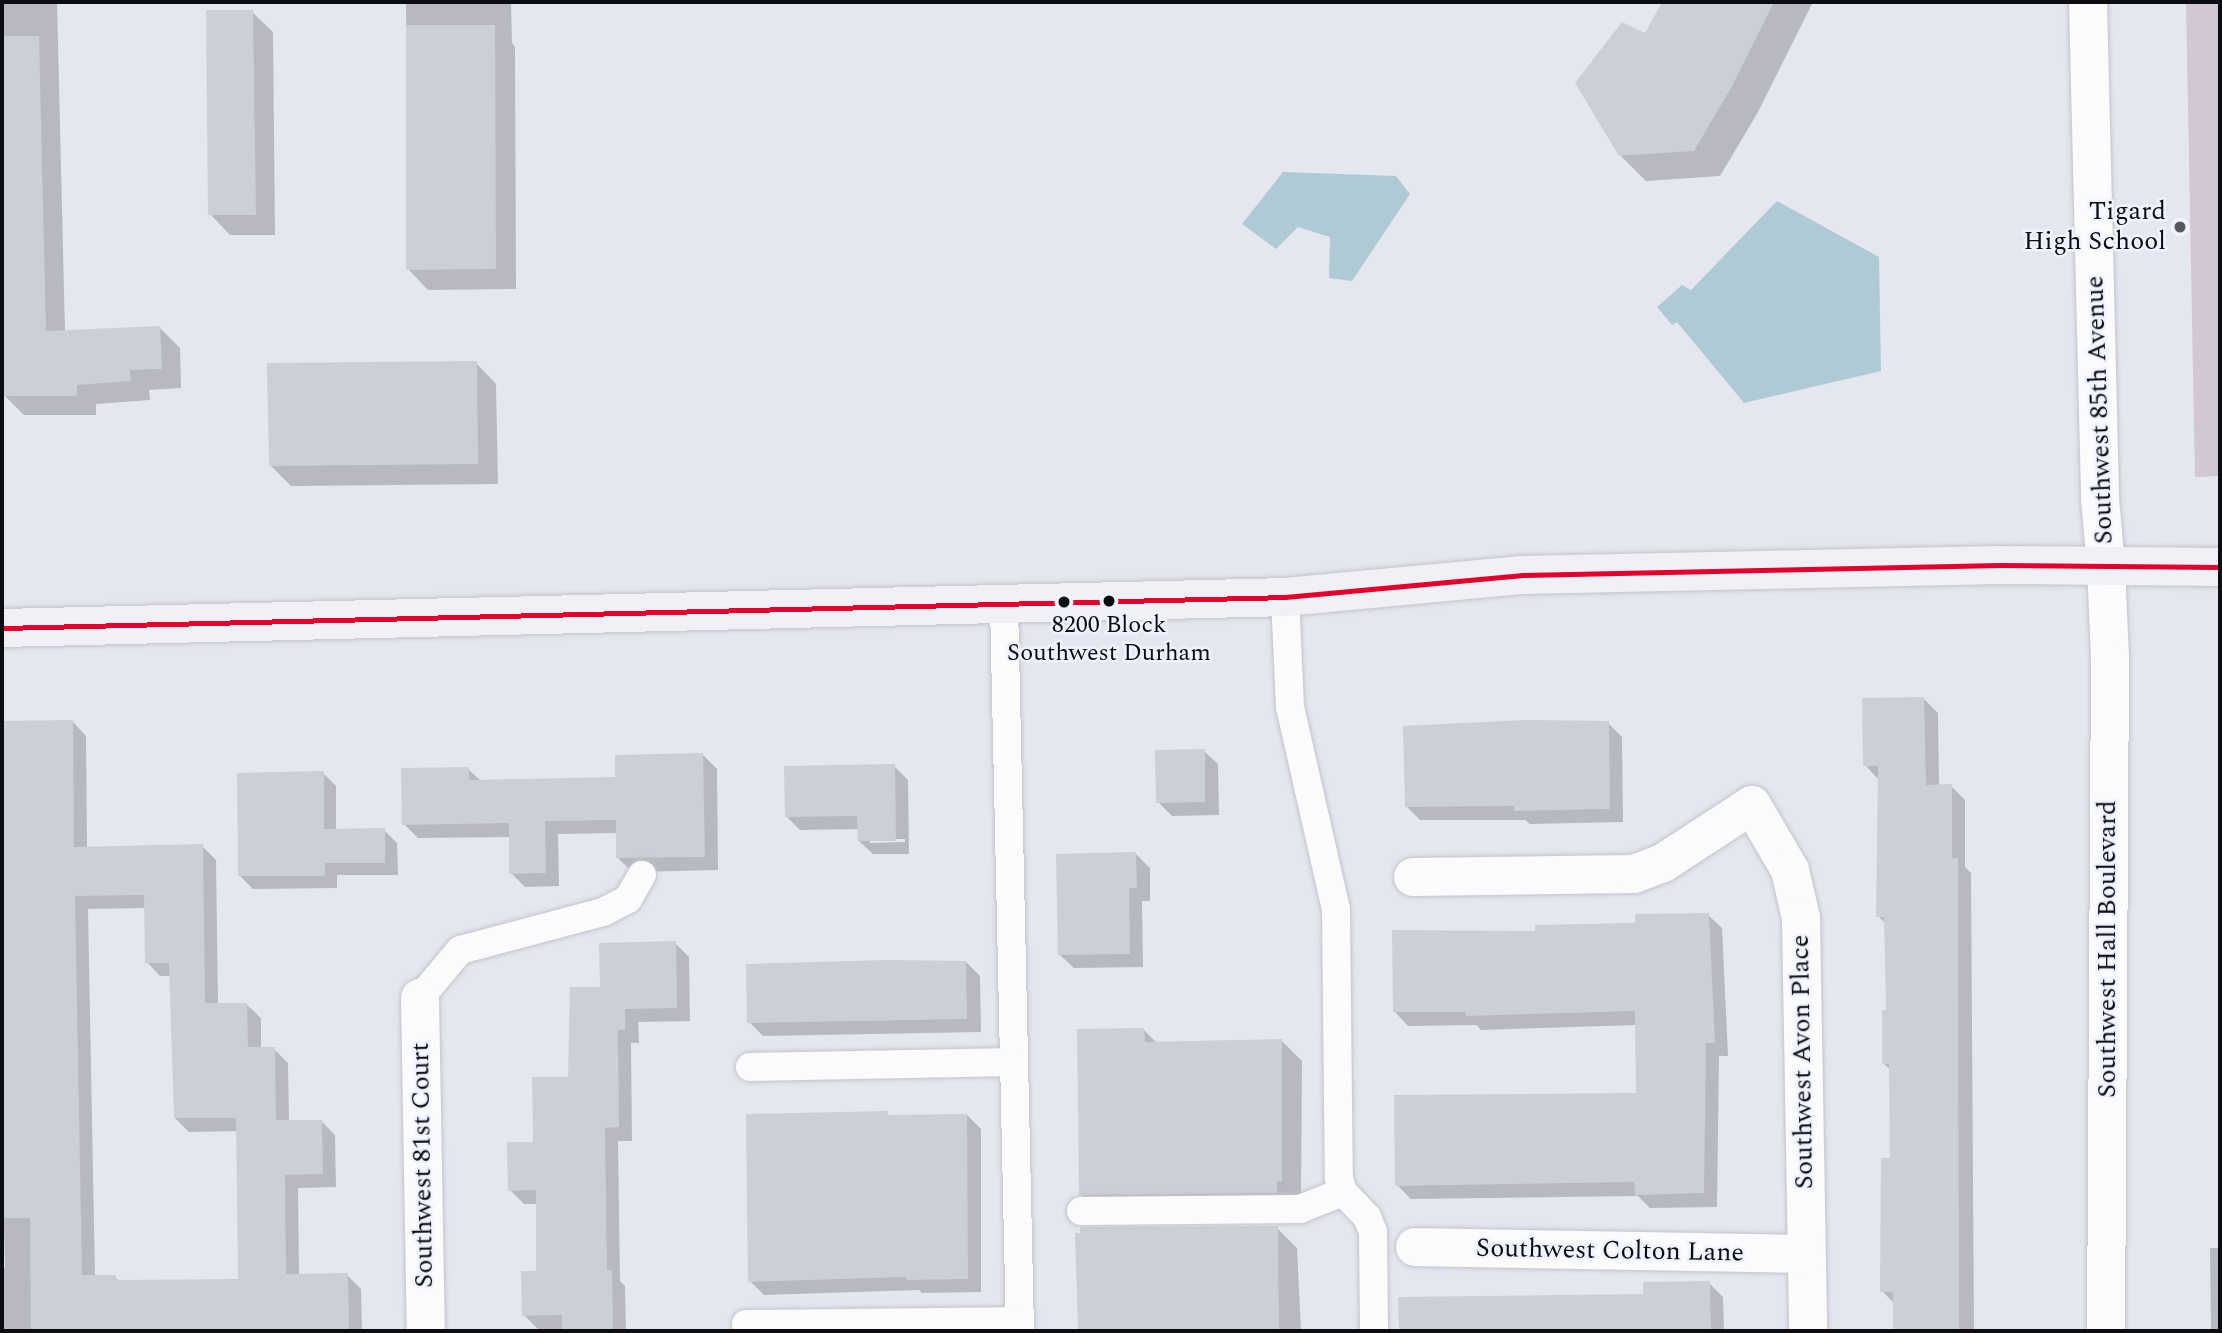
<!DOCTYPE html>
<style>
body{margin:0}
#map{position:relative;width:2222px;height:1333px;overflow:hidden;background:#e5e7f0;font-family:Spectral,serif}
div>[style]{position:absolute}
.green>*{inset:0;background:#d3c7d6}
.water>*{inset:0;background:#afcad5}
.shadow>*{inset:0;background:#0003}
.building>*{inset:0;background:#cccfd5}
.roads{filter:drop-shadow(0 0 2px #c3c4cb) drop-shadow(0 0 2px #c3c4cb)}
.service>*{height:28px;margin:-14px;padding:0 14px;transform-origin:14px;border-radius:14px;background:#fbfbfd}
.minor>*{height:38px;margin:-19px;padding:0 19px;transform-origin:19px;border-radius:19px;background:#fbfbfd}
.secondary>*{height:38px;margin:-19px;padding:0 19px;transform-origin:19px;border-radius:19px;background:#fbfbfd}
.primary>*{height:38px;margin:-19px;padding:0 19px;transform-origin:19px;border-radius:19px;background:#f2f0f7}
.bus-1>*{height:5px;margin:-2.5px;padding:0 2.5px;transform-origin:2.5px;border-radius:2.5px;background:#e4002b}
.dots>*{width:19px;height:19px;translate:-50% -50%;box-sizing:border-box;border:4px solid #eff2ff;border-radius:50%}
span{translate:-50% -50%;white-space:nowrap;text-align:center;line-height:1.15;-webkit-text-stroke:5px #eff2ff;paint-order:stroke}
.bus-label{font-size:24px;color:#0c0d12}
.poi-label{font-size:26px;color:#0c0d12}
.right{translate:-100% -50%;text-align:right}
.street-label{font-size:26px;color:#0c0d12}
.frame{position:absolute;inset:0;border:4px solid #0c0d12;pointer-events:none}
</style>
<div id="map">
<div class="green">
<i style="clip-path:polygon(2186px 2px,2220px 2px,2220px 476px,2195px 477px)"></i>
</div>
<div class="water">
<i style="clip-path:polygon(1283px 172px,1396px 176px,1410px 194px,1352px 281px,1329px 278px,1330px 237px,1298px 227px,1276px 249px,1242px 224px)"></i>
<i style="clip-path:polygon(1777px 201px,1879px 257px,1881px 371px,1744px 403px,1677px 322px,1672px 325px,1657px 307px,1682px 285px,1691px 290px)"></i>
</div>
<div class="shadow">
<i style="clip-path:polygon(2px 2px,57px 2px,65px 332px,160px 328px,180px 348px,181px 388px,149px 390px,150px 400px,96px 404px,96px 415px,24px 415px,4px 395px)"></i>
<i style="clip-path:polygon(406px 2px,511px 2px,512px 43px,515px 47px,516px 289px,428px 290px,408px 269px)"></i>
<i style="clip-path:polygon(1664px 2px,1813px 2px,1758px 112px,1720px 176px,1646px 181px,1620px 155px,1646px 35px)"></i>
<i style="clip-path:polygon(252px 12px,273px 32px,275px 235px,230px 235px,210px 214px)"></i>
<i style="clip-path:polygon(476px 363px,496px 384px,498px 484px,291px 486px,270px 465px)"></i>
<i style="clip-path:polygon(1924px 699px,1938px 713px,1939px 786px,1951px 786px,1965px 800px,1965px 867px,1971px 873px,1974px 1331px,1895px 1331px,1895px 1304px,1882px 1291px,1891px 1160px,1891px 1070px,1884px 1064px,1888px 1011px,1886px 924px,1878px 916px,1879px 780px,1865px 765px)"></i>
<i style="clip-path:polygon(evenodd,73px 722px,86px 736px,87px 848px,202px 846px,216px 860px,218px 1005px,247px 1005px,261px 1018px,261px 1049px,274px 1049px,288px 1063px,289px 1122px,321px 1121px,335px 1135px,336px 1187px,298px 1188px,299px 1276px,347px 1275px,361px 1289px,362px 1331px,2px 1331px,2px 1268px,5px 1268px,2px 1145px,2px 723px,73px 722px,146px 908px,147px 962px,160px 976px,171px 976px,175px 1118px,189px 1132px,238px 1131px,240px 1281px,120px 1282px,115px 1277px,95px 1277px,88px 909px,146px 908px)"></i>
<i style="clip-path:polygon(1608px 723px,1622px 737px,1623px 822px,1530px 824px,1525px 820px,1420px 820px,1406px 806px)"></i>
<i style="clip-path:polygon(1204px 751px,1218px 764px,1219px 815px,1172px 816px,1158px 802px)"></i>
<i style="clip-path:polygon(703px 755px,717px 769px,718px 870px,632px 872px,618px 858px,617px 833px,558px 834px,559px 886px,525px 887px,511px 873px,511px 837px,418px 838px,404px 824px,468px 769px,481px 781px,617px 779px)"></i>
<i style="clip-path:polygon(evenodd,894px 766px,908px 780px,909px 854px,873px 854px,859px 841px,859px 829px,800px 830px,786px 816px,894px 766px,870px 839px,905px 839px,905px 842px,870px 843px,870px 839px)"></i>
<i style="clip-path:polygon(323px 773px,336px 786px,336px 831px,384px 830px,397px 843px,398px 875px,337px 875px,337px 888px,253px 889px,240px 876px)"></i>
<i style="clip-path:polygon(1136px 854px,1150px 868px,1150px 901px,1142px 901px,1143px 967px,1074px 968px,1060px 955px)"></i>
<i style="clip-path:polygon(1708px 915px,1722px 928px,1728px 1056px,1719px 1056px,1717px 1207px,1650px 1208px,1638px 1196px,1411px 1199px,1397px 1185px,1638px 1095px,1637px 1025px,1481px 1030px,1477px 1025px,1408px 1026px,1395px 1012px,1537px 933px,1636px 925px)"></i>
<i style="clip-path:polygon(675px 943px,689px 957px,690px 1021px,638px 1022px,639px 1043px,631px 1043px,632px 1141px,618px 1141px,620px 1281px,625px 1286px,626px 1331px,538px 1329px,524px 1315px,538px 1272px,538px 1204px,524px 1204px,510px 1190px,570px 1078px,602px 988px)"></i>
<i style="clip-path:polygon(966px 962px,980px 976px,981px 1032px,763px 1036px,749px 1022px)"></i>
<i style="clip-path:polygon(1144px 1030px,1157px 1043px,1282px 1041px,1302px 1061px,1301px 1201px,1102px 1214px,1081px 1194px)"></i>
<i style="clip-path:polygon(967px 1115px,981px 1129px,981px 1292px,922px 1293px,919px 1290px,764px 1295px,750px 1281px)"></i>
<i style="clip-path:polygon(1277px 1228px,1297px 1248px,1301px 1331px,1079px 1331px,1077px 1235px)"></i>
<i style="clip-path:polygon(2210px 1248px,2220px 1248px,2220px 1331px,2211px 1331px)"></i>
<i style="clip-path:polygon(1709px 1283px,1723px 1297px,1724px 1331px,1401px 1331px,1400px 1299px,1645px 1295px)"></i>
</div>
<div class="building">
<i style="clip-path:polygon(1662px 2px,1774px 2px,1732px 86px,1694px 151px,1619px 156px,1575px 83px,1622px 22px,1645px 33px)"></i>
<i style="clip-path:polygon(206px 10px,253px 10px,256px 215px,208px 215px)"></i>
<i style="clip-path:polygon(406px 25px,495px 25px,496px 269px,406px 270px)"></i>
<i style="clip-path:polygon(2px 36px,39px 36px,46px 331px,160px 326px,162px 369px,130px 370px,131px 381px,77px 385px,77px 396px,3px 396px)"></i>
<i style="clip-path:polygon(477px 361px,478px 464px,269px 466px,267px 363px)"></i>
<i style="clip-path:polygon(1924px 697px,1926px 785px,1952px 784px,1952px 858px,1958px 858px,1959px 1331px,1893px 1331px,1893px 1292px,1880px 1292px,1881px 1158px,1890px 1158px,1889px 1064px,1882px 1064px,1882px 1010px,1886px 1010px,1884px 917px,1876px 917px,1878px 766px,1863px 766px,1862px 698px)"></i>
<i style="clip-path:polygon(evenodd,73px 720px,74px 847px,203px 844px,205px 1003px,247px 1003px,248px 1047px,275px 1047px,276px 1120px,322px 1120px,323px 1174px,285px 1175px,286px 1274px,348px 1273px,349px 1331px,31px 1331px,30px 1218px,2px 1218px,2px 721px,73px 720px,144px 895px,145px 963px,169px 963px,174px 1118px,236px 1118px,238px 1279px,116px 1280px,116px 1275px,82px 1275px,75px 896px,144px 895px)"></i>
<i style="clip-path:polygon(1527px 720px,1609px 721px,1610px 809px,1514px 811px,1514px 806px,1405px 807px,1403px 726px)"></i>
<i style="clip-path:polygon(1205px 749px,1205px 802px,1156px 803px,1155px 750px)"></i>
<i style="clip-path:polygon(703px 753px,705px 857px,616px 858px,616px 820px,545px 821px,546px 873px,509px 874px,509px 823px,402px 825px,401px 768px,469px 767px,469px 780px,615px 777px,615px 755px)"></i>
<i style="clip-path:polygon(895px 764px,896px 841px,858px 841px,857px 816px,785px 817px,784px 766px)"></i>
<i style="clip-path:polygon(324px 771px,324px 829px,385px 828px,385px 863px,325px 863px,325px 876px,238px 876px,237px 773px)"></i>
<i style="clip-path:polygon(1136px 852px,1137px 888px,1129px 888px,1130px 954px,1058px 955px,1056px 854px)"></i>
<i style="clip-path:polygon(1709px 913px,1715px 1043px,1706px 1043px,1704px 1193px,1635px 1195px,1634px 1182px,1395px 1186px,1394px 1095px,1636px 1093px,1635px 1011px,1466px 1016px,1465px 1012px,1393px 1012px,1392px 930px,1535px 931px,1535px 925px,1635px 923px,1635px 914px)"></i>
<i style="clip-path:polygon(676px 941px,677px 1008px,625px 1009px,625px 1030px,618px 1030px,619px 1127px,605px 1128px,607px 1270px,612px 1270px,613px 1331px,562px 1331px,562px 1315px,522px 1316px,521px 1271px,536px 1271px,536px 1190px,508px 1191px,507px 1142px,533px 1142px,532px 1077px,568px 1077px,570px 987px,600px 987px,599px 943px)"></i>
<i style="clip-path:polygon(887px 960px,966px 961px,967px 1019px,747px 1023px,746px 964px)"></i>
<i style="clip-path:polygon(1144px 1028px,1145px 1042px,1282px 1039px,1282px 1181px,1277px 1181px,1277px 1193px,1079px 1195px,1077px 1029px)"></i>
<i style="clip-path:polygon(888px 1111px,888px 1115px,967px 1114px,968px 1279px,906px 1280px,906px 1277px,748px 1282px,746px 1114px)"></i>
<i style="clip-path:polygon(1278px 1226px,1279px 1331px,1078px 1331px,1075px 1233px,1080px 1233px,1080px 1227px)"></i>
<i style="clip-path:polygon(1710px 1281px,1711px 1331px,1399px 1331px,1398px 1297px,1643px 1294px,1643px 1282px)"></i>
</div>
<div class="roads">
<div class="service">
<i style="left:1285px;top:597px;width:110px;rotate:87.4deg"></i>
<i style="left:1290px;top:707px;width:207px;rotate:77.2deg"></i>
<i style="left:1336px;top:909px;width:269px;rotate:89.4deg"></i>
<i style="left:1339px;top:1178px;width:15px;rotate:74deg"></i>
<i style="left:1343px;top:1192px;width:35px;rotate:46deg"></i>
<i style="left:1367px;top:1217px;width:16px;rotate:68deg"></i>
<i style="left:1373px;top:1232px;width:99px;rotate:89.4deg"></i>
<i style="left:1004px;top:604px;width:727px;rotate:88.74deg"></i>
<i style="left:420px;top:998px;width:62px;rotate:-50.2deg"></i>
<i style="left:460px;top:950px;width:148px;rotate:-14.9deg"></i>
<i style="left:603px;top:912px;width:28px;rotate:-27deg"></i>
<i style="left:628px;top:899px;width:28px;rotate:-60deg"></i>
<i style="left:750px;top:1067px;width:264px;rotate:-1.1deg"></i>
<i style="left:1081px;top:1211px;width:219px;rotate:-0.5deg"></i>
<i style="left:1300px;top:1209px;width:46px;rotate:-21.6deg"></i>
<i style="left:746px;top:1324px;width:274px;rotate:-0.6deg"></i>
</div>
<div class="minor">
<i style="left:2088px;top:2px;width:497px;rotate:88.6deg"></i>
<i style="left:2100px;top:499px;width:67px;rotate:84.9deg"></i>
<i style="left:1413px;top:877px;width:221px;rotate:-0.8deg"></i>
<i style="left:1634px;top:874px;width:31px;rotate:-21deg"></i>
<i style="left:1663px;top:863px;width:106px;rotate:-33.1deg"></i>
<i style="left:1752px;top:805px;width:75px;rotate:59.7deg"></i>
<i style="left:1790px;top:870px;width:49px;rotate:77.1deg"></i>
<i style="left:1801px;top:918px;width:413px;rotate:89deg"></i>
<i style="left:420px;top:998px;width:333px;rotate:89deg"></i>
<i style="left:1415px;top:1247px;width:390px;rotate:1deg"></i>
</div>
<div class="secondary">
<i style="left:2106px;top:566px;width:93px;rotate:87.5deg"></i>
<i style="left:2110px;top:659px;width:672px;rotate:90.34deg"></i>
</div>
<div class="primary">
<i style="left:2px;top:628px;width:1283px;rotate:-1.38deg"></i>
<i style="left:1285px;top:597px;width:239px;rotate:-5.3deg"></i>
<i style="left:1523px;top:575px;width:477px;rotate:-1.2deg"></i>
<i style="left:2000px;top:565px;width:220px;rotate:0.5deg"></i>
</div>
</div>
<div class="bus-1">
<i style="left:2px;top:628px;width:1283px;rotate:-1.38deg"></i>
<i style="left:1285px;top:597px;width:239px;rotate:-5.3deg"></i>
<i style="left:1523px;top:575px;width:477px;rotate:-1.2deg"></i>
<i style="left:2000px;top:565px;width:220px;rotate:0.5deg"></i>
</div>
<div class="dots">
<i style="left:2180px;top:227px;background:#585960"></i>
<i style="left:1109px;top:601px;background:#0c0d12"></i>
<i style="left:1064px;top:602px;background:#0c0d12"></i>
</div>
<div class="bus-label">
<span style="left:1109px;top:640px">8200 Block<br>Southwest Durham</span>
</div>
<div class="poi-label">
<span class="right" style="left:2166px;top:227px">Tigard<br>High School</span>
</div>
<div class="street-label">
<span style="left:2100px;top:410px;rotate:-92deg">Southwest 85th Avenue</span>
<span style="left:2108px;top:949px;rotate:-90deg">Southwest Hall Boulevard</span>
<span style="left:1803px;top:1062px;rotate:-91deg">Southwest Avon Place</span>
<span style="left:423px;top:1165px;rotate:-91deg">Southwest 81st Court</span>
<span style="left:1610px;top:1251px;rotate:1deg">Southwest Colton Lane</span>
</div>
<div class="frame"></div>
</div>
